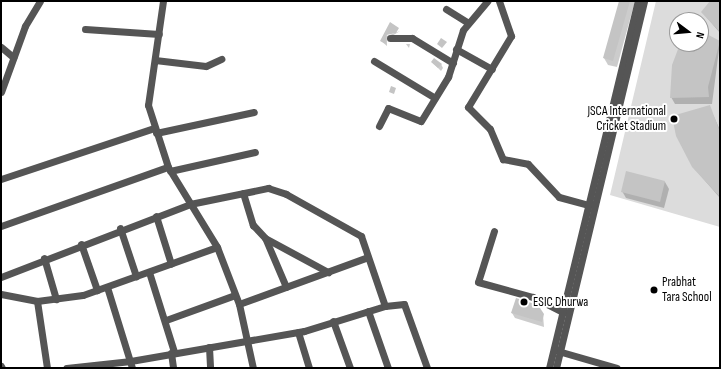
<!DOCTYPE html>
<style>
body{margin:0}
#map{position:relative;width:721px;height:369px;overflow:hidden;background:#fff;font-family:"Sofia Sans Condensed",sans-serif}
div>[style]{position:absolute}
.green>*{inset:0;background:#dcdcdc}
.shadow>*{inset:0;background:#0003}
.building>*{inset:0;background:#c4c4c4}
.minor>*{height:7px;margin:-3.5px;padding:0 3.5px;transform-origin:3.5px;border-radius:3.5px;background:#555}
.dots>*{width:11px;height:11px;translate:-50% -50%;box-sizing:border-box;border:2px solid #fff;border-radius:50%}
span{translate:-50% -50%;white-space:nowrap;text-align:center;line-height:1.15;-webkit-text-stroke:4px #fff;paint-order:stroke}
.poi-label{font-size:13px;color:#000}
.right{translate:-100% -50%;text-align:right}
.left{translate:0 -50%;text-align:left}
.frame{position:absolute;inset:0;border:2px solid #000;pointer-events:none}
.north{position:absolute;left:669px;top:12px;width:40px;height:40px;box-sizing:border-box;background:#fff;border:1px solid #999;border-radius:50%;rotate:106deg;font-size:11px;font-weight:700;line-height:16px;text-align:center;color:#000}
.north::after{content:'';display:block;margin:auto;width:14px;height:18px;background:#000;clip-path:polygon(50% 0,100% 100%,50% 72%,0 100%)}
</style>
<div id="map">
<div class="green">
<i style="clip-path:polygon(evenodd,656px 1px,720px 1px,720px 227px,610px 195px,656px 1px,677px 20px,701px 20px,701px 44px,677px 44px,677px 20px)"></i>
</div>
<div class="shadow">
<i style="clip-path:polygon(620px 1px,635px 1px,617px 67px,608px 65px,604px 58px)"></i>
<i style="clip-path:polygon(715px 1px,720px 1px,720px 33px,702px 12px)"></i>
<i style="clip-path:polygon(390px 24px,387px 36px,400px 31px,387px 39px,387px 46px,381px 41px)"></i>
<i style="clip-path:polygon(701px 32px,720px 42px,712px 104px,675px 104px,671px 97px,683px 44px,701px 44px)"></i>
<i style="clip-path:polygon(406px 44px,410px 44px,409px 48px)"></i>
<i style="clip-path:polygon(432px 62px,441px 64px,443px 68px,441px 71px)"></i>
<i style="clip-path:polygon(709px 106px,720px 130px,720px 198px,693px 167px)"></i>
<i style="clip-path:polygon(665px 182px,669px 189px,664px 208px,626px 198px,622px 191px)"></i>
<i style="clip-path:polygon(512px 313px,543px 315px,544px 327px,515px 318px)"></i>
</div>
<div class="building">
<i style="clip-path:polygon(619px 1px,630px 1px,613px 61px,603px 58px)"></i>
<i style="clip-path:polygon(710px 1px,720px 1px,720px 32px,701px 12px)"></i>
<i style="clip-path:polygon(390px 22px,399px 28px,396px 33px,386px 35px,386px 44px,380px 41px)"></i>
<i style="clip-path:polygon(701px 31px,720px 41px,708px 87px,709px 97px,670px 98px,672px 65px,680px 44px,701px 44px)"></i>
<i style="clip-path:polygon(441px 38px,447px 42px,442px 48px,437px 44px)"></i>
<i style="clip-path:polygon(434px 58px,442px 64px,438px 68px,431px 62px)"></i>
<i style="clip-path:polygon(391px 86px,396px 88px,394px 94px,389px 92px)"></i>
<i style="clip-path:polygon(710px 105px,720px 132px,720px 197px,692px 167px,676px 136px,672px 116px)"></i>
<i style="clip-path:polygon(626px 171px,665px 181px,660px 202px,621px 192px)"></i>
<i style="clip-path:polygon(516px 298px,538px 305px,544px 314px,542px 322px,511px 313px)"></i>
</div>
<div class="minor">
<i style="left:163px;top:1px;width:105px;rotate:98.2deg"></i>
<i style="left:148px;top:105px;width:65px;rotate:72.1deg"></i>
<i style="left:168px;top:167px;width:94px;rotate:58.5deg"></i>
<i style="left:217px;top:247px;width:61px;rotate:68.9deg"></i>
<i style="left:239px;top:304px;width:66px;rotate:77.7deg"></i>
<i style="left:499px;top:1px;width:37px;rotate:71deg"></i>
<i style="left:511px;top:36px;width:83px;rotate:121.2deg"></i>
<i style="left:468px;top:107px;width:31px;rotate:45deg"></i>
<i style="left:490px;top:129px;width:33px;rotate:67deg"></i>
<i style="left:503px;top:159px;width:25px;rotate:11deg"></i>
<i style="left:528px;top:164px;width:45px;rotate:46.8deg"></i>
<i style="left:559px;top:197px;width:31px;rotate:15deg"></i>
<i style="left:446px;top:9px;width:26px;rotate:32deg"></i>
<i style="left:85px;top:29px;width:74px;rotate:3.9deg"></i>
<i style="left:390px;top:38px;width:22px"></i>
<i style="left:412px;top:38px;width:48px;rotate:31.4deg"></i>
<i style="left:1px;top:47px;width:16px;rotate:40deg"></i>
<i style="left:456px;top:49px;width:41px;rotate:29.1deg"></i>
<i style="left:155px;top:60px;width:51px;rotate:6.7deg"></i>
<i style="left:206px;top:66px;width:17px;rotate:-25deg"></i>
<i style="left:374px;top:61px;width:71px;rotate:31.2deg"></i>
<i style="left:1px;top:92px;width:70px;rotate:-70deg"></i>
<i style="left:25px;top:26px;width:29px;rotate:-59deg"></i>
<i style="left:379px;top:126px;width:20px;rotate:-63deg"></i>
<i style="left:388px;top:108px;width:35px;rotate:22deg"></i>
<i style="left:421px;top:121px;width:52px;rotate:-58.5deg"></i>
<i style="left:448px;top:77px;width:49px;rotate:-72.3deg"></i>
<i style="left:463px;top:30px;width:38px;rotate:-50deg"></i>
<i style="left:156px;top:133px;width:100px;rotate:-12.1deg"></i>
<i style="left:170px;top:171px;width:87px;rotate:-12.6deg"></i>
<i style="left:1px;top:179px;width:161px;rotate:-18.4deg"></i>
<i style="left:243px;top:193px;width:34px;rotate:73deg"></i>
<i style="left:253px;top:225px;width:18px;rotate:47deg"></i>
<i style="left:265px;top:238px;width:72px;rotate:28.4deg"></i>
<i style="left:156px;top:216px;width:50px;rotate:72.6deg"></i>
<i style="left:1px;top:226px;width:177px;rotate:-19.5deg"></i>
<i style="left:120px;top:228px;width:51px;rotate:71.6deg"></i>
<i style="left:494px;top:231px;width:53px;rotate:107.4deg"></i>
<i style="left:478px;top:282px;width:57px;rotate:15.3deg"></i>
<i style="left:533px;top:297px;width:34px;rotate:27deg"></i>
<i style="left:266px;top:240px;width:51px;rotate:66.9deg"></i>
<i style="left:81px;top:244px;width:49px;rotate:70.8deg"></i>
<i style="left:44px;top:258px;width:43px;rotate:73.7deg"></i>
<i style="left:149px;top:272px;width:84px;rotate:72.6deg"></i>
<i style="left:1px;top:277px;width:203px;rotate:-21.1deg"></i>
<i style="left:190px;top:204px;width:80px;rotate:-11.6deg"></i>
<i style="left:268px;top:188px;width:19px;rotate:18deg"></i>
<i style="left:286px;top:194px;width:86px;rotate:29.2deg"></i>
<i style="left:361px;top:236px;width:74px;rotate:71.1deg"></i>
<i style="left:385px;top:306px;width:85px;rotate:162.8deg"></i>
<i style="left:304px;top:331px;width:176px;rotate:170.2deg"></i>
<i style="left:131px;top:361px;width:65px;rotate:173.9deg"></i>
<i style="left:107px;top:287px;width:85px;rotate:72.8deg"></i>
<i style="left:1px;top:294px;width:37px;rotate:11deg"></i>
<i style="left:37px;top:301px;width:46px;rotate:-7.4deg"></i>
<i style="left:83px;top:295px;width:142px;rotate:-19.7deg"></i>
<i style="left:37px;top:301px;width:68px;rotate:81.5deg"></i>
<i style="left:239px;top:304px;width:137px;rotate:-20deg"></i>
<i style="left:385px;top:306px;width:19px;rotate:-6deg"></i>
<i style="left:404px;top:304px;width:68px;rotate:70.2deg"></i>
<i style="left:368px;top:311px;width:60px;rotate:70.7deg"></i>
<i style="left:166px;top:320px;width:73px;rotate:-19.9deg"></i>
<i style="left:333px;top:321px;width:50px;rotate:70.1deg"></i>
<i style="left:298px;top:332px;width:38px;rotate:73deg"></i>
<i style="left:209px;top:347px;width:21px;rotate:87deg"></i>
<i style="left:558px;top:351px;width:61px;rotate:16.1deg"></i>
<i style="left:171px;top:353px;width:15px;rotate:82deg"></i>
<i style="left:1px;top:366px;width:2px;rotate:63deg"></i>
<i style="left:549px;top:368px;width:378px;rotate:-76.4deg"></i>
<i style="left:556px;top:368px;width:377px;rotate:-76.5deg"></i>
</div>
<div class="dots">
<i style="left:674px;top:119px;background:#000"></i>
<i style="left:654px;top:290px;background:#000"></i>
<i style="left:524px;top:302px;background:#000"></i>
</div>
<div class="poi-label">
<span class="right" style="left:666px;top:119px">JSCA International<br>Cricket Stadium</span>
<span class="left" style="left:662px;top:290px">Prabhat<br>Tara School</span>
<span class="left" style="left:533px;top:302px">ESIC Dhurwa</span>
</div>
<div class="frame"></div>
<div class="north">N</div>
</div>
